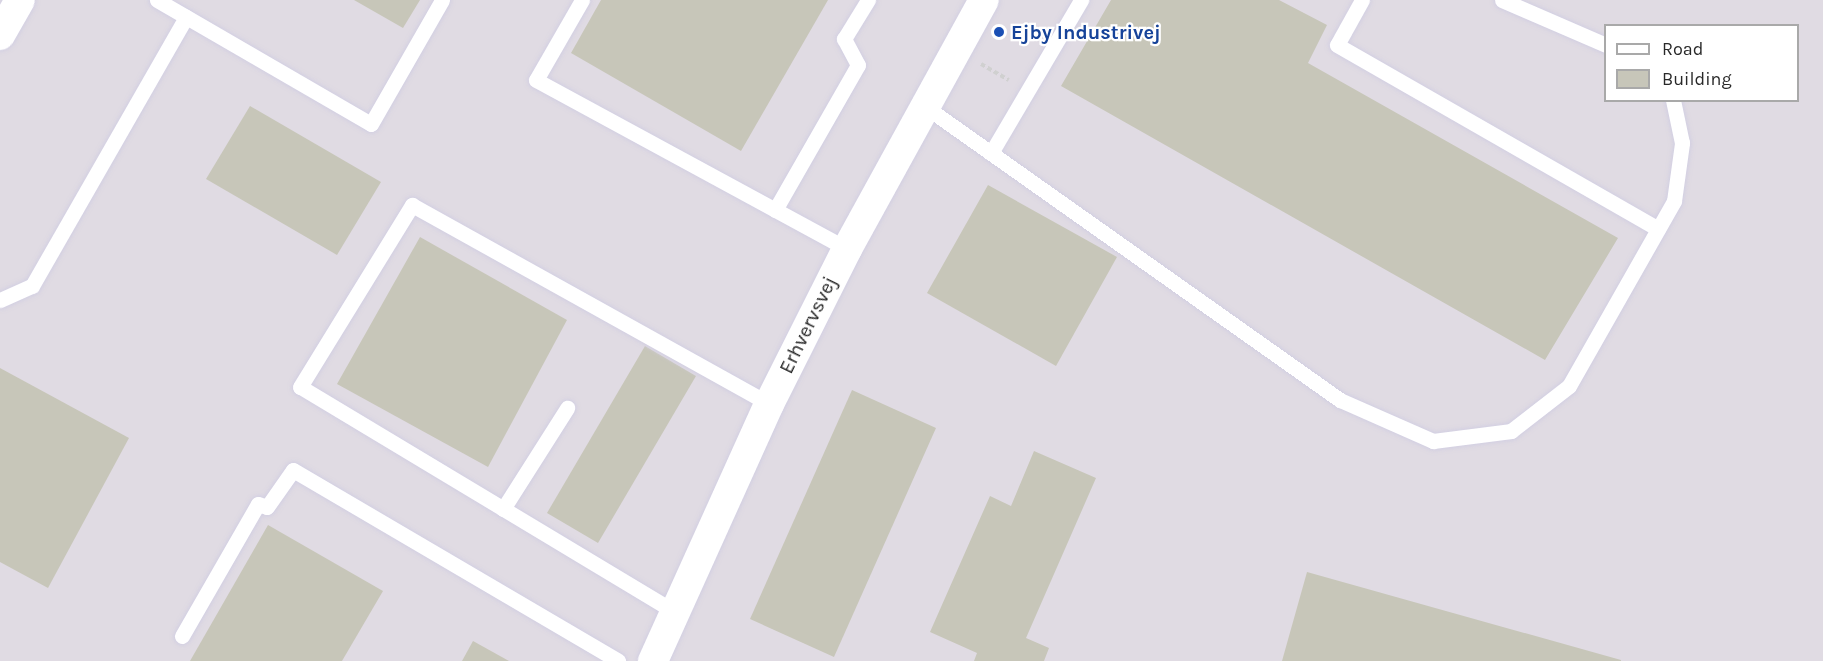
<!DOCTYPE html>
<style>
body{margin:0}
#map{position:relative;width:1823px;height:661px;overflow:hidden;background:#ecead9;font-family:Karla,sans-serif}
div>[style]{position:absolute}
.industrial>*{inset:0;background:#e0dbe3}
.building>*{inset:0;background:#c7c6b9}
.path>*{height:4px;margin-top:-2px;transform-origin:0;background:repeating-linear-gradient(90deg,#d0d0d0 0 4.5px,transparent 0 7.5px)}
.roads{filter:drop-shadow(0 0 2px #d2cfe2) drop-shadow(0 0 2px #d2cfe2)}
.lane>*{height:15px;margin:-7.5px;padding:0 7.5px;transform-origin:7.5px;border-radius:7.5px;background:#fff}
.street>*{height:30px;margin:-15px;padding:0 15px;transform-origin:15px;border-radius:15px;background:#fff}
.dots>*{width:16px;height:16px;translate:-50% -50%;box-sizing:border-box;border:3px solid #fff;border-radius:50%}
span{translate:-50% -50%;white-space:nowrap;text-align:center;line-height:1.15;-webkit-text-stroke:4.5px #fff;paint-order:stroke}
.transit-label{font-size:20px;color:#164399;font-weight:700}
.left{translate:0 -50%;text-align:left}
.street-label{font-size:20px;color:#292929}
.legend{position:absolute;left:1604px;top:24px;width:195px;height:78px;box-sizing:border-box;background:#fff;border:2px solid #a9a9a9;margin:0;padding:8px 10px;list-style:none;font-size:18px;color:#292929}
.legend li{display:flex;align-items:center;gap:12px;height:30px}
.legend b{width:30px;border:2px solid #a9a9a9}
</style>
<div id="map">
<div class="industrial">
<i style="clip-path:polygon(evenodd,0 0,1823px 0,1823px 661px,0 661px,0 0,1606px 26px,1798px 26px,1798px 100px,1606px 100px,1606px 26px)"></i>
</div>
<div class="building">
<i style="clip-path:polygon(354px 0,420px 0,403px 28px)"></i>
<i style="clip-path:polygon(601px 0,828px 0,741px 151px,571px 53px)"></i>
<i style="clip-path:polygon(1111px 0,1279px 0,1327px 25px,1308px 63px,1618px 238px,1545px 360px,1061px 86px)"></i>
<i style="clip-path:polygon(250px 106px,381px 182px,337px 255px,206px 179px)"></i>
<i style="clip-path:polygon(988px 185px,1117px 257px,1056px 366px,927px 293px)"></i>
<i style="clip-path:polygon(420px 237px,567px 320px,488px 467px,337px 384px)"></i>
<i style="clip-path:polygon(645px 346px,696px 376px,598px 543px,547px 513px)"></i>
<i style="clip-path:polygon(0 368px,129px 438px,48px 588px,0 562px)"></i>
<i style="clip-path:polygon(852px 390px,936px 428px,834px 657px,750px 619px)"></i>
<i style="clip-path:polygon(1034px 451px,1096px 478px,1026px 638px,1049px 648px,1044px 661px,974px 661px,977px 653px,930px 632px,990px 496px,1011px 506px)"></i>
<i style="clip-path:polygon(268px 525px,383px 591px,342px 661px,190px 661px)"></i>
<i style="clip-path:polygon(1307px 572px,1621px 660px,1621px 661px,1282px 661px)"></i>
<i style="clip-path:polygon(473px 641px,509px 661px,462px 661px)"></i>
</div>
<div class="path">
<i style="left:981px;top:64px;width:32px;rotate:30deg"></i>
</div>
<div class="roads">
<div class="lane">
<i style="left:157px;top:0;width:247px;rotate:30.1deg"></i>
<i style="left:371px;top:124px;width:143px;rotate:-60.2deg"></i>
<i style="left:582px;top:0;width:92px;rotate:119.9deg"></i>
<i style="left:536px;top:80px;width:354px;rotate:28.5deg"></i>
<i style="left:1362px;top:0;width:51px;rotate:119.1deg"></i>
<i style="left:1337px;top:45px;width:370px;rotate:29.8deg"></i>
<i style="left:1502px;top:0;width:113px;rotate:23.4deg"></i>
<i style="left:923px;top:105px;width:511px;rotate:35.28deg"></i>
<i style="left:1340px;top:400px;width:102px;rotate:23.8deg"></i>
<i style="left:1433px;top:441px;width:79px;rotate:-7.3deg"></i>
<i style="left:1511px;top:431px;width:73px;rotate:-37.8deg"></i>
<i style="left:1569px;top:386px;width:213px;rotate:-60.4deg"></i>
<i style="left:1674px;top:201px;width:59px;rotate:-82.1deg"></i>
<i style="left:1682px;top:143px;width:44px;rotate:-101.8deg"></i>
<i style="left:991px;top:153px;width:178px;rotate:-59.5deg"></i>
<i style="left:775px;top:210px;width:167px;rotate:-60.2deg"></i>
<i style="left:858px;top:65px;width:30px;rotate:-118deg"></i>
<i style="left:844px;top:39px;width:46px;rotate:-58.4deg"></i>
<i style="left:0;top:300px;width:35px;rotate:-24deg"></i>
<i style="left:32px;top:286px;width:310px;rotate:-60.2deg"></i>
<i style="left:503px;top:509px;width:120px;rotate:-57.6deg"></i>
<i style="left:675px;top:612px;width:437px;rotate:-149deg"></i>
<i style="left:300px;top:387px;width:214px;rotate:-58.4deg"></i>
<i style="left:412px;top:205px;width:409px;rotate:29.1deg"></i>
<i style="left:182px;top:636px;width:152px;rotate:-60.1deg"></i>
<i style="left:258px;top:504px;width:9px;rotate:18deg"></i>
<i style="left:267px;top:507px;width:45px;rotate:-54.9deg"></i>
<i style="left:293px;top:470px;width:377px;rotate:30.4deg"></i>
</div>
<div class="street">
<i style="left:0;top:35px;width:40px;rotate:-60.3deg"></i>
<i style="left:653px;top:661px;width:282px;rotate:-65.7deg"></i>
<i style="left:769px;top:404px;width:174px;rotate:-63.3deg"></i>
<i style="left:847px;top:249px;width:284px;rotate:-61.2deg"></i>
</div>
</div>
<div class="dots">
<i style="left:999px;top:32px;background:#1a4fb4"></i>
</div>
<div class="transit-label">
<span class="left" style="left:1011px;top:32px">Ejby Industrivej</span>
</div>
<div class="street-label">
<span style="left:808px;top:325px;rotate:-64deg">Erhvervsvej</span>
</div>
<ul class="legend">
<li><b style="height:8px;background:#fff"></b>Road</li>
<li><b style="height:16px;background:#c7c6b9"></b>Building</li>
</ul>
</div>
